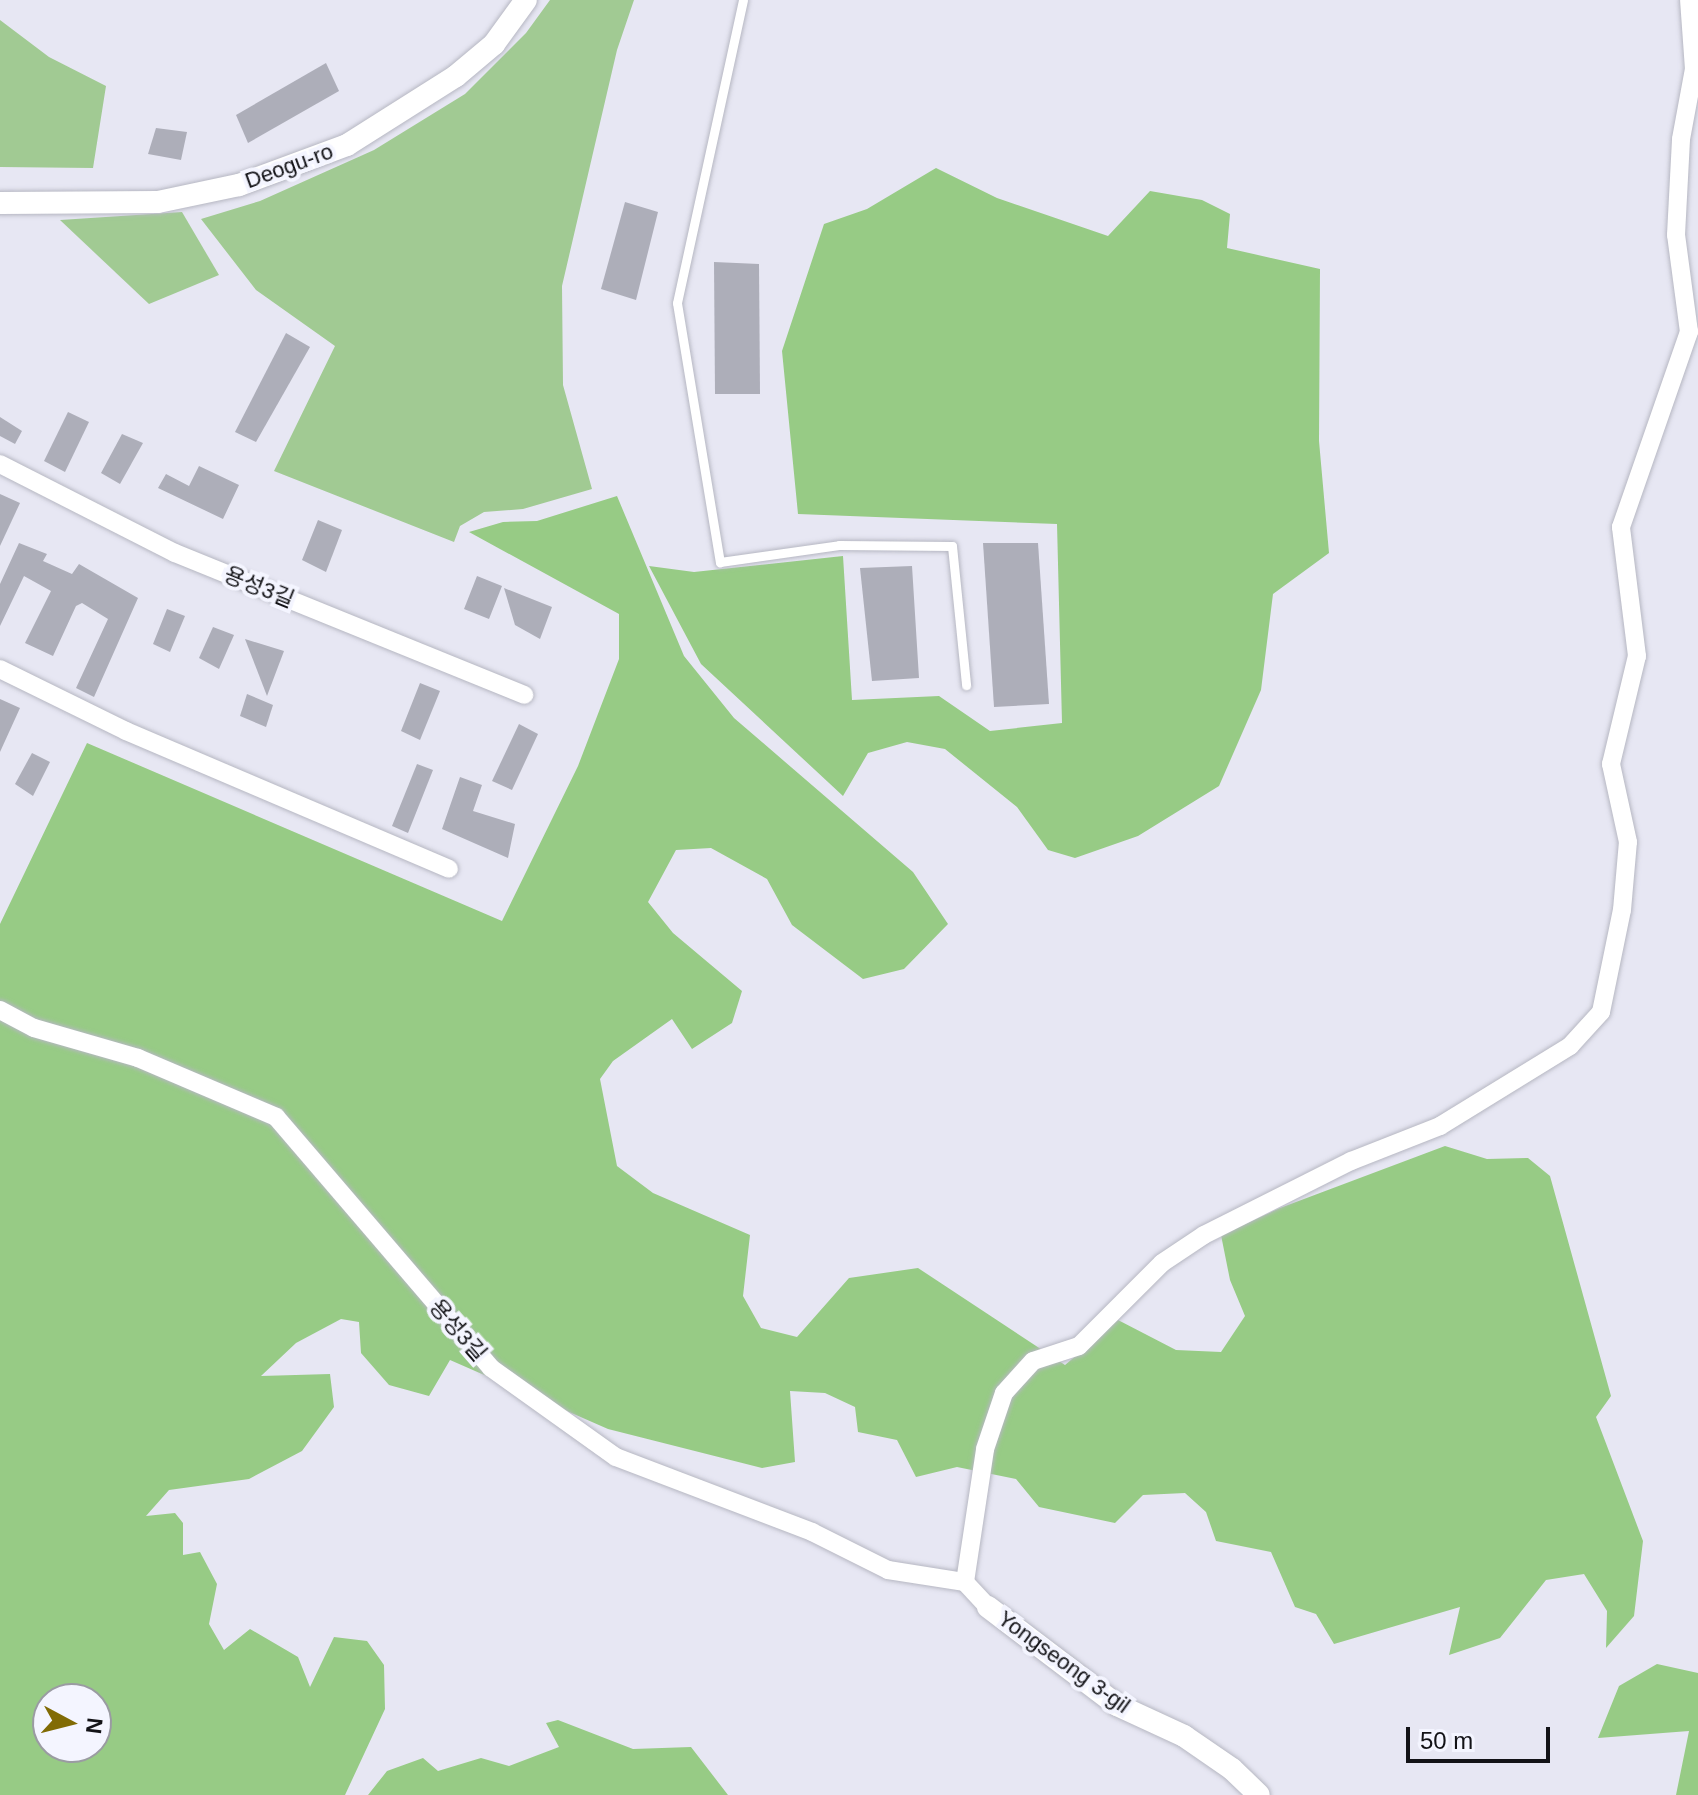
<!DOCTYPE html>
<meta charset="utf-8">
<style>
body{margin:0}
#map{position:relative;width:1698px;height:1795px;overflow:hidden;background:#e7e7f3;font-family:Arial,"Noto Sans KR",sans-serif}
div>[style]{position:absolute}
.green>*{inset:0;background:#a1ca93}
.forest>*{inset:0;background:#97cb85}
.building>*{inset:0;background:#adaeb9}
.roads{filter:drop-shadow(0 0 2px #b6b7c2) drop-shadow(0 0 2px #b6b7c2)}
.service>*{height:9px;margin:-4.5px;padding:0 4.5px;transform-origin:4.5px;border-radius:4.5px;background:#fff}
.minor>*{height:18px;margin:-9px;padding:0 9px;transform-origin:9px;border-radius:9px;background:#fff}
.tertiary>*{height:22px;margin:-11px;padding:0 11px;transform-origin:11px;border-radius:11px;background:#fff}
span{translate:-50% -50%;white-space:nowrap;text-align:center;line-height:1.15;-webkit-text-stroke:8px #f4f5ff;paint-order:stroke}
.street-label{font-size:22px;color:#131317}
.north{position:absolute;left:32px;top:1683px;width:80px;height:80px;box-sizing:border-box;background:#f4f5ff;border:2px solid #9a9ba2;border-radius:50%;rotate:97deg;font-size:22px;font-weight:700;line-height:32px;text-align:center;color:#131317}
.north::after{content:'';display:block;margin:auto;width:28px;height:36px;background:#816b05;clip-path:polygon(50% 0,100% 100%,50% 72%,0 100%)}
.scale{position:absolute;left:1406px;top:1727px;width:144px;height:36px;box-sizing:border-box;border:4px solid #131317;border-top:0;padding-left:10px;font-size:24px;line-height:28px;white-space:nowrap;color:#131317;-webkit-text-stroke:6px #f4f5ff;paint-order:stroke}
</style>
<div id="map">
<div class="green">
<i style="clip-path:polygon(550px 0,634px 0,617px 50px,562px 286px,563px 385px,592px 489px,523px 509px,484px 512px,460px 526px,454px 542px,274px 471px,335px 346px,256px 290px,201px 219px,260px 201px,374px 150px,465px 94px,526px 33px)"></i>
<i style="clip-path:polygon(0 20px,49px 57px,106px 86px,93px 168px,0 167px)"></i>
<i style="clip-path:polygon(182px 212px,219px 275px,149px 304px,60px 220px)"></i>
</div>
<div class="forest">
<i style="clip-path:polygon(936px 168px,997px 198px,1108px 236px,1150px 191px,1202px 200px,1230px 214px,1227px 248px,1320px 269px,1319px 441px,1329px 553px,1273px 594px,1261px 690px,1219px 786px,1138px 836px,1075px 858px,1048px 850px,1017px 807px,945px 749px,907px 742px,868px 753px,843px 796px,701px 664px,649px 566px,694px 572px,843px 556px,852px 700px,939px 696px,990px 731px,1062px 723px,1057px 524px,798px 514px,782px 351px,824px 224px,867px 209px)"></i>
<i style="clip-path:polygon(evenodd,617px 496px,684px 656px,734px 718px,913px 872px,948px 924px,904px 969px,863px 979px,792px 925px,767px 879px,711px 848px,676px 850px,648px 902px,673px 933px,742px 991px,732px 1023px,692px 1049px,672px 1019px,613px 1061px,600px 1079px,617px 1166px,653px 1193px,750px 1235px,743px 1296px,761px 1328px,797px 1337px,849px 1278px,918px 1268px,1065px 1365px,1118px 1320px,1176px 1350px,1221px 1352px,1245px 1316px,1230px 1280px,1221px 1235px,1280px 1208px,1445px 1146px,1487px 1159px,1528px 1158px,1550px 1176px,1611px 1396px,1596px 1417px,1643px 1541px,1634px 1616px,1606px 1648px,1607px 1611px,1584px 1574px,1546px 1580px,1500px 1638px,1449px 1655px,1460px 1607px,1334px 1644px,1316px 1614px,1295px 1607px,1271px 1552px,1216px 1541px,1206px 1512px,1185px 1493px,1143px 1495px,1115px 1523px,1039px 1507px,1016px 1479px,957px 1467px,916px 1477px,897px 1440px,858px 1432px,855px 1407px,825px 1393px,790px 1391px,795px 1462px,762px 1468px,608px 1429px,450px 1360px,429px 1396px,389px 1385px,361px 1353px,359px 1322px,341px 1319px,296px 1343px,261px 1376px,330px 1374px,334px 1407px,302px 1451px,249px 1479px,169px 1490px,146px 1516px,175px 1513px,183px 1523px,183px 1555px,200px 1552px,217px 1584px,209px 1624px,224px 1650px,250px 1629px,298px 1657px,310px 1687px,334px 1637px,367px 1641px,384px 1665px,385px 1709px,345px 1795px,0 1795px,0 924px,87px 743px,502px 921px,578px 766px,619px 659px,619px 614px,469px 532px,503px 522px,537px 521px,617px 496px,48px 1699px,96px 1699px,96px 1747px,48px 1747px,48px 1699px)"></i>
<i style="clip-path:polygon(1657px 1664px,1698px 1673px,1698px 1795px,1676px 1795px,1689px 1731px,1598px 1738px,1619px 1686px)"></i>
<i style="clip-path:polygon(558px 1720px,633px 1749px,691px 1747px,728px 1795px,368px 1795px,387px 1771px,423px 1758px,438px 1771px,481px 1758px,509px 1766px,559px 1747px,546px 1723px)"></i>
</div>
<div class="building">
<i style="clip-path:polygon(326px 63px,339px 91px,248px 143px,236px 115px)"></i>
<i style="clip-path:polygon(156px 128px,187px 132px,181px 160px,148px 154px)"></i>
<i style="clip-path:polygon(625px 202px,658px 212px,636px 300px,601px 289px)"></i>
<i style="clip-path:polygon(714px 262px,759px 264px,760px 394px,715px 394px)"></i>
<i style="clip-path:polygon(286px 333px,310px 347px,256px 442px,235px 432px)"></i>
<i style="clip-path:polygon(68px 412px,89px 422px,65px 472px,44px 461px)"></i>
<i style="clip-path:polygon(0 417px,22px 431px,15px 444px,0 436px)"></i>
<i style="clip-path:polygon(122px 434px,143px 443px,120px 484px,101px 473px)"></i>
<i style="clip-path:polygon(199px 466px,239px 485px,223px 519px,158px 488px,166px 474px,189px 486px)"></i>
<i style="clip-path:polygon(0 494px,20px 503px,0 546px)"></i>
<i style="clip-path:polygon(318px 520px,342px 530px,326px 572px,302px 560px)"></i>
<i style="clip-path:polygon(19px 543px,47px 554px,43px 561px,72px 574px,79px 564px,138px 598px,94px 697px,76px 688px,108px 619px,82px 603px,76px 606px,53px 656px,25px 643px,51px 591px,24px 576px,0 626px,0 584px)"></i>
<i style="clip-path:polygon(983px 543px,1038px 543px,1049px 704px,994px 707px)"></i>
<i style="clip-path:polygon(912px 566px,919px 678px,872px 681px,860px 568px)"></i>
<i style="clip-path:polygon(477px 576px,502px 586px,489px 619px,464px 609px)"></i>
<i style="clip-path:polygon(504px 588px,552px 607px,540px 639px,515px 625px)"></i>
<i style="clip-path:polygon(167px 609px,185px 616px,170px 652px,153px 644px)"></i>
<i style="clip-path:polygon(213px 627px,234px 635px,219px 669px,199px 658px)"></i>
<i style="clip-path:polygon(245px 639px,284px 651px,267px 696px)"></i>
<i style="clip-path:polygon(420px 683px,440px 691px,420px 740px,401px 731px)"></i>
<i style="clip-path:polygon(247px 694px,273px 705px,266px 727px,240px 716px)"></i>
<i style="clip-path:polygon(0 699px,20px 708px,0 752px)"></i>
<i style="clip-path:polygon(519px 724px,538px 734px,512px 790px,492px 781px)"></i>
<i style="clip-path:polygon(32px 753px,50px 762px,33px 796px,15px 784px)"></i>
<i style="clip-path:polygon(417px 764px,433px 770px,408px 833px,392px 826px)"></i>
<i style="clip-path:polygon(460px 777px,482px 785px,473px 811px,515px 824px,508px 858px,442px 829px)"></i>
</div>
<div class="roads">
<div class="service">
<i style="left:743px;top:0;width:310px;rotate:102.3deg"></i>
<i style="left:677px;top:303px;width:263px;rotate:80.6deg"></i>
<i style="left:720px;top:562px;width:120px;rotate:-8.1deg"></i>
<i style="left:839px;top:545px;width:113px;rotate:0.5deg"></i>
<i style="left:952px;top:546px;width:140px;rotate:84.2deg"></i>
</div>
<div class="minor">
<i style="left:0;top:464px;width:196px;rotate:27deg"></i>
<i style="left:175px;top:553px;width:377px;rotate:22.1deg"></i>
<i style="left:0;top:669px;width:140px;rotate:26.2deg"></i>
<i style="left:126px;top:731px;width:351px;rotate:23.1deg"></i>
<i style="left:0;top:1010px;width:38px;rotate:28deg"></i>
<i style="left:34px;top:1028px;width:108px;rotate:16.1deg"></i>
<i style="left:138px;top:1058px;width:150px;rotate:23.1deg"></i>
<i style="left:276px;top:1117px;width:330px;rotate:49.4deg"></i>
<i style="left:491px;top:1368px;width:153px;rotate:35.5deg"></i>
<i style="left:616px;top:1457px;width:210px;rotate:20.9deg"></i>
<i style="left:812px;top:1532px;width:85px;rotate:26.6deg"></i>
<i style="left:888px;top:1570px;width:78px;rotate:8.9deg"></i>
<i style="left:988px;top:1607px;width:34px;rotate:-133deg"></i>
<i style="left:965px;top:1582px;width:134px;rotate:-81.4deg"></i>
<i style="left:985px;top:1449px;width:59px;rotate:-71.3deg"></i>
<i style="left:1004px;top:1393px;width:43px;rotate:-47.8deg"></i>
<i style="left:1033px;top:1361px;width:48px;rotate:-18.1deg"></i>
<i style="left:1079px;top:1346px;width:117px;rotate:-45deg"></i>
<i style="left:1162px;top:1263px;width:50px;rotate:-33.7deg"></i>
<i style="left:1204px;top:1235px;width:165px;rotate:-26.7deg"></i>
<i style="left:1351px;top:1161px;width:96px;rotate:-21.5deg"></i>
<i style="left:1440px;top:1126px;width:153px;rotate:-31.6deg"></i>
<i style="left:1570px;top:1046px;width:46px;rotate:-47.6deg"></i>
<i style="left:1601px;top:1012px;width:104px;rotate:-78.4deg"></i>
<i style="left:1622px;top:910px;width:68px;rotate:-85deg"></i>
<i style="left:1628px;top:842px;width:80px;rotate:-102.3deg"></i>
<i style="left:1611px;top:764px;width:111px;rotate:-76.5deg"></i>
<i style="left:1637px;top:656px;width:130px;rotate:-97.1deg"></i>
<i style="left:1621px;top:527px;width:207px;rotate:-70.8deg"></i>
<i style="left:1689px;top:332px;width:98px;rotate:-97.6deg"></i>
<i style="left:1676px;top:235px;width:96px;rotate:-87deg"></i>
<i style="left:1681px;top:139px;width:71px;rotate:-79.5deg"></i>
<i style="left:1694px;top:69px;width:69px;rotate:-94.1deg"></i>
</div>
<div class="tertiary">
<i style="left:0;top:203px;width:158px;rotate:-0.4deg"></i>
<i style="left:158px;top:202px;width:83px;rotate:-11.9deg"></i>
<i style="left:239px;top:185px;width:115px;rotate:-20.3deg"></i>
<i style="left:347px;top:145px;width:129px;rotate:-32.3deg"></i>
<i style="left:456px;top:76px;width:50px;rotate:-40.1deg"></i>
<i style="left:494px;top:44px;width:54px;rotate:-54deg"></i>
<i style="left:988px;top:1607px;width:162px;rotate:37.2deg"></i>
<i style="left:1117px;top:1705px;width:74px;rotate:24.8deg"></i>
<i style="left:1184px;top:1736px;width:58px;rotate:34.5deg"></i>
<i style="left:1232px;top:1769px;width:37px;rotate:44deg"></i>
</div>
</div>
<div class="street-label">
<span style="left:289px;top:166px;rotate:-20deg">Deogu-ro</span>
<span style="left:259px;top:587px;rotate:22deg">용성3길</span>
<span style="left:458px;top:1330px;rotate:49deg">용성3길</span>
<span style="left:1064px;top:1662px;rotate:36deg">Yongseong 3-gil</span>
</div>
<div class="north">N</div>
<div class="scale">50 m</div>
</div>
